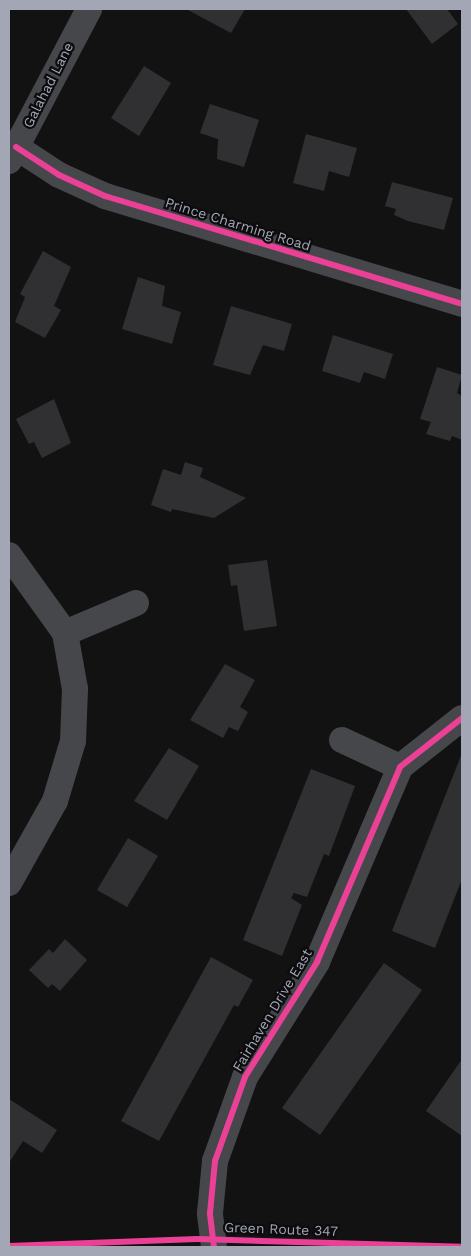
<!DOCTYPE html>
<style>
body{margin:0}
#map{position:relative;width:471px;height:1256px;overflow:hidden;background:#121212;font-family:"Work Sans",sans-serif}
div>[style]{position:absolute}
.building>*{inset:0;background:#303032}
.street>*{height:26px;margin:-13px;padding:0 13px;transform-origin:13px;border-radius:13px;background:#46474b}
.cycleway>*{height:6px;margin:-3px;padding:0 3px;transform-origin:3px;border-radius:3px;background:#ea4096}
span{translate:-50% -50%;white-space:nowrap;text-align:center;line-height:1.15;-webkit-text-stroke:4.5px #0c0c0e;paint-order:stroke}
.street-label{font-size:14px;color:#a2a6b5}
.frame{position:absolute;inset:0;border:10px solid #a2a6b5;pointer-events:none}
</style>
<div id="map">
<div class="building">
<i style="clip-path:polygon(186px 9px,245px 9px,231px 33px)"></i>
<i style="clip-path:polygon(406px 9px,447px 9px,458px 24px,432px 44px)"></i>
<i style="clip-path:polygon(144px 66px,171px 83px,139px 136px,111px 118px)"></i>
<i style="clip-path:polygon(210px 104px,259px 120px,244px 167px,217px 159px,218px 139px,200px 133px)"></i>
<i style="clip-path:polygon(306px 134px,357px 148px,349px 177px,329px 171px,324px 191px,293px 183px)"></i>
<i style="clip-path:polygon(392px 182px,453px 198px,444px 230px,408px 221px,394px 215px,396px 209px,385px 206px)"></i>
<i style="clip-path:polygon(43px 251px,71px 267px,54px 306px,61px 310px,45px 338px,15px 322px,25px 297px,20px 294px)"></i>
<i style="clip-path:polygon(138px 277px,165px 286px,162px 306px,181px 312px,172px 344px,122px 329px)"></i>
<i style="clip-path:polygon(231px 306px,292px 324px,284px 351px,263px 345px,250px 375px,213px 365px)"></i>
<i style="clip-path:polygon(333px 335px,393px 354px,385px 379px,364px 372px,360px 383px,322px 371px)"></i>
<i style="clip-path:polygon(437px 367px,462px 375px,457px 393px,462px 396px,462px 440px,452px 436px,450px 441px,426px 434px,431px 422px,420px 419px)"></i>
<i style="clip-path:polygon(54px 399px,71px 443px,42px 458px,34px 442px,29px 444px,16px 419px)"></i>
<i style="clip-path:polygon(185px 462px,203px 468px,200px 477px,246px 498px,214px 518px,172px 509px,171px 512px,151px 505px,163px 469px,181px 475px)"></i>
<i style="clip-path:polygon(267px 560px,277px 626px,244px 631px,237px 585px,231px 586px,228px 565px)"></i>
<i style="clip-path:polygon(225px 664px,255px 680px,240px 707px,248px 712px,238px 731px,229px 727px,223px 738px,190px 720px)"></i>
<i style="clip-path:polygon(169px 748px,199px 766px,167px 820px,134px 801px)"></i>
<i style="clip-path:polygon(462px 753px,462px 879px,435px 948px,392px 931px)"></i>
<i style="clip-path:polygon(311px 769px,355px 786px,329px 856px,324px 854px,307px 897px,294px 893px,291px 898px,302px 905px,282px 956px,243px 940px)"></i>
<i style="clip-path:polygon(128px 838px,158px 856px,127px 907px,97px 890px)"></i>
<i style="clip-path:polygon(65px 939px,87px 960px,60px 991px,52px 984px,48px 988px,29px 970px,49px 949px,53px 953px)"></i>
<i style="clip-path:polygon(211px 957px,253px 980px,238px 1007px,234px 1005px,159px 1141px,121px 1121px)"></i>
<i style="clip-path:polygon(384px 963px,422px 990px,320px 1135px,282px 1108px)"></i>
<i style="clip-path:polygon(462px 1059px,462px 1136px,426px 1111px)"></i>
<i style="clip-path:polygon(9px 1099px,57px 1130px,42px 1153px,23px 1141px,9px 1163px)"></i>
</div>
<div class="street">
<i style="left:16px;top:147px;width:51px;rotate:33.1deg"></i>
<i style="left:59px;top:175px;width:51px;rotate:24.5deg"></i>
<i style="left:105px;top:196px;width:373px;rotate:16.8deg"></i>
<i style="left:9px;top:161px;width:172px;rotate:-62.2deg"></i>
<i style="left:9px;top:555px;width:96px;rotate:54.3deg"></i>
<i style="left:65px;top:633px;width:57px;rotate:79.9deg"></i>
<i style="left:75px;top:689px;width:52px;rotate:92.2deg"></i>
<i style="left:73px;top:741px;width:63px;rotate:106.7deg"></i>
<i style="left:55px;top:801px;width:94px;rotate:119.3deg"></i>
<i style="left:65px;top:633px;width:77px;rotate:-22.9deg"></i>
<i style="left:342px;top:740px;width:64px;rotate:25deg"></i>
<i style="left:214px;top:1247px;width:34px;rotate:-97deg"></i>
<i style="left:210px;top:1213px;width:52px;rotate:-84.5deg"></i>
<i style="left:215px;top:1161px;width:89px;rotate:-70.3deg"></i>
<i style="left:245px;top:1077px;width:136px;rotate:-57.9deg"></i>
<i style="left:317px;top:962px;width:212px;rotate:-66.9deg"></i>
<i style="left:400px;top:767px;width:79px;rotate:-38.3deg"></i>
</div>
<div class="cycleway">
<i style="left:16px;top:147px;width:51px;rotate:33.1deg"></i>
<i style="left:59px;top:175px;width:51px;rotate:24.5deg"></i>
<i style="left:105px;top:196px;width:373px;rotate:16.8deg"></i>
<i style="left:9px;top:1246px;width:188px;rotate:-2.1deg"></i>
<i style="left:197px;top:1239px;width:265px;rotate:1.7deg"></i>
<i style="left:214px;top:1247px;width:34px;rotate:-97deg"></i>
<i style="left:210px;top:1213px;width:52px;rotate:-84.5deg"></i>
<i style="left:215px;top:1161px;width:89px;rotate:-70.3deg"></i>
<i style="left:245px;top:1077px;width:136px;rotate:-57.9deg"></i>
<i style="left:317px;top:962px;width:212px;rotate:-66.9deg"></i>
<i style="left:400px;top:767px;width:79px;rotate:-38.3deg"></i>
</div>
<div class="street-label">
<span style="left:48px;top:85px;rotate:-63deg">Galahad Lane</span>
<span style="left:238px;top:224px;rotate:17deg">Prince Charming Road</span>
<span style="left:272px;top:1010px;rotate:-59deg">Fairhaven Drive East</span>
<span style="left:281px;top:1229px;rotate:2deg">Green Route 347</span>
</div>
<div class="frame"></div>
</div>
